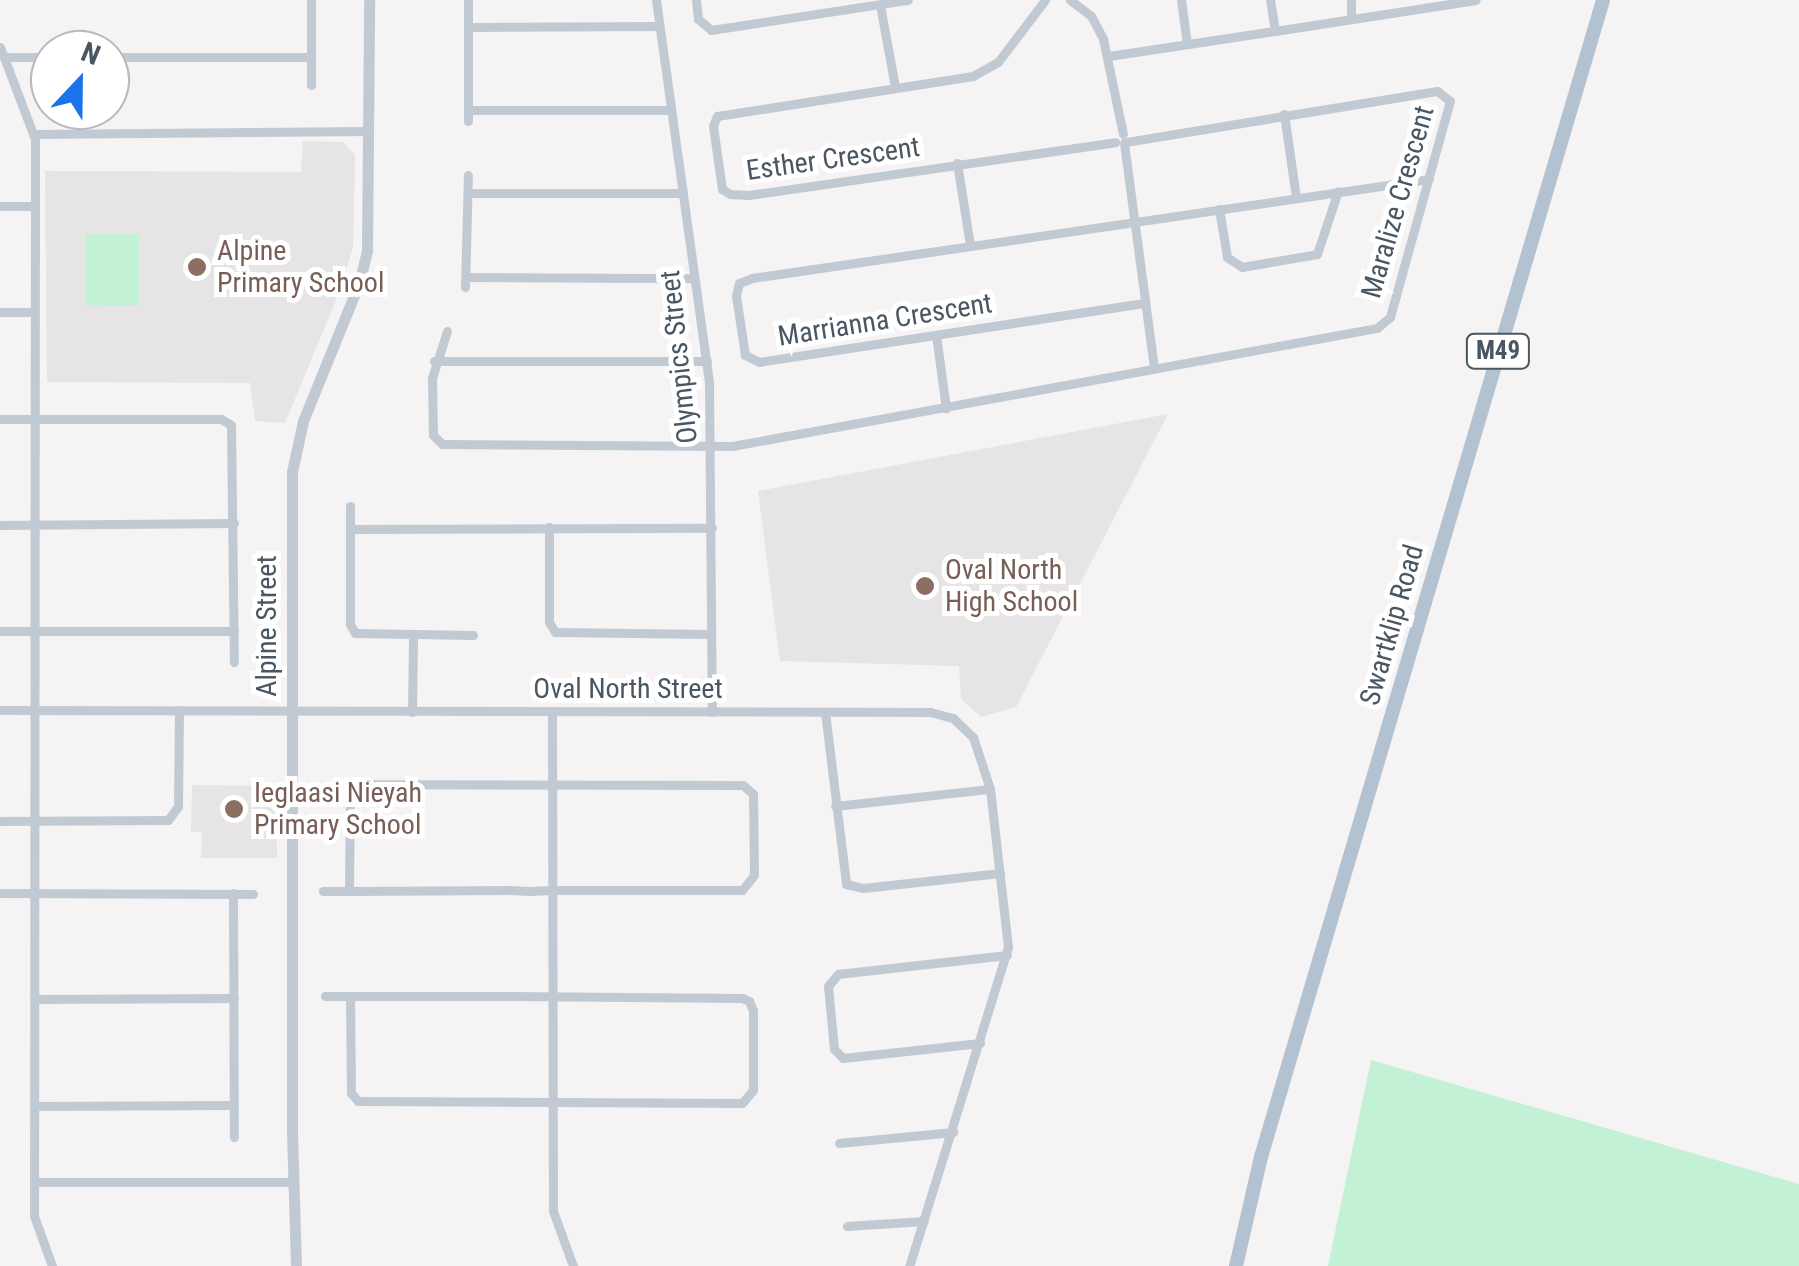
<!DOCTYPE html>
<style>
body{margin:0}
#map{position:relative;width:1799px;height:1266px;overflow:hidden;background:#f5f3f3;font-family:"Roboto Condensed",sans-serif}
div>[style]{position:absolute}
.education>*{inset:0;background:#e6e4e5}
.green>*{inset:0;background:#c3f1d5}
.minor>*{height:9px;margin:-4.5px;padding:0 4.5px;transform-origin:4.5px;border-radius:4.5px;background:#c1cad2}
.tertiary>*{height:11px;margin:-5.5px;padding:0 5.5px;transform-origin:5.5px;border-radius:5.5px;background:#c1cad2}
.primary>*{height:14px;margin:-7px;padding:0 7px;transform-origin:7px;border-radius:7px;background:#b3c2d1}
.dots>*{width:28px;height:28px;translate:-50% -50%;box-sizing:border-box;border:5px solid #fff;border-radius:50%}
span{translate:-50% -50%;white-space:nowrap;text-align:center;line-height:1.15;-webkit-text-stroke:10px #fff;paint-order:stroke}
.shield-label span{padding:2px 8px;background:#fff;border:2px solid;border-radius:8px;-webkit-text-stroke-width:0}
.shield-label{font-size:25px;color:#4a5661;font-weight:700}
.street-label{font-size:28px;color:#4a5661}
.education-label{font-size:28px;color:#785e54}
.left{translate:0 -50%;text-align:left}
.north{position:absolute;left:30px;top:30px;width:100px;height:100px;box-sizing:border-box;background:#fff;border:2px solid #b7bbc0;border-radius:50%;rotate:22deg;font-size:28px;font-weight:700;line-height:40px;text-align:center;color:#4a5661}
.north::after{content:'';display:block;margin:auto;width:35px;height:45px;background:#1a73e8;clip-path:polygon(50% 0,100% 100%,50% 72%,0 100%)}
</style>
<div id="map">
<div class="education">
<i style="clip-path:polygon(303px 141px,343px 142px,355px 155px,353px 247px,341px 288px,285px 423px,255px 421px,250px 383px,47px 382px,45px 171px,301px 172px)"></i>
<i style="clip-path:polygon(1168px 414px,1016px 707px,981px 717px,961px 699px,959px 666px,780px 661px,758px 491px)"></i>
<i style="clip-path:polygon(192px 785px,276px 786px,277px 858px,201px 858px,202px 832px,191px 832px)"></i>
</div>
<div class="green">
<i style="clip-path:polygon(86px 234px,139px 234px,139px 306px,86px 305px)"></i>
<i style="clip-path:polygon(1371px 1060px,1799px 1184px,1799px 1266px,1328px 1266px)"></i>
</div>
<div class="minor">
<i style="left:656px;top:0;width:388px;rotate:82.1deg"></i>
<i style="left:709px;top:384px;width:328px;rotate:89.5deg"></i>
<i style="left:696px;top:0;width:19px;rotate:84deg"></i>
<i style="left:698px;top:19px;width:17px;rotate:40deg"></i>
<i style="left:711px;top:30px;width:199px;rotate:-8.7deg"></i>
<i style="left:1045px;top:0;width:78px;rotate:127.2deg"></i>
<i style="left:998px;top:62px;width:29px;rotate:151deg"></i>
<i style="left:973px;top:76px;width:259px;rotate:171.1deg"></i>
<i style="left:717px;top:116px;width:11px;rotate:112deg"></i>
<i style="left:713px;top:126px;width:64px;rotate:81.9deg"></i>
<i style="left:722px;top:189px;width:9px;rotate:32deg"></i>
<i style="left:730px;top:194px;width:19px;rotate:3deg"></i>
<i style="left:749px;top:195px;width:370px;rotate:-8.2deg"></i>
<i style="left:1070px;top:0;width:26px;rotate:37deg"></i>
<i style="left:1091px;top:16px;width:26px;rotate:62deg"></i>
<i style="left:1103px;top:39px;width:97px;rotate:78.1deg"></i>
<i style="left:1181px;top:0;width:44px;rotate:82.2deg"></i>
<i style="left:1351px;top:0;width:18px;rotate:90deg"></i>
<i style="left:880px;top:5px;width:83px;rotate:79.6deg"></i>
<i style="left:468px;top:27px;width:191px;rotate:-0.3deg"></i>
<i style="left:1275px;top:31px;width:203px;rotate:-8.8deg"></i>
<i style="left:0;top:47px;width:98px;rotate:69.2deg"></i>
<i style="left:35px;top:139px;width:1077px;rotate:90.05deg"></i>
<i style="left:34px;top:1216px;width:53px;rotate:70.2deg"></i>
<i style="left:1109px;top:56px;width:168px;rotate:-8.6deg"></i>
<i style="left:1275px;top:31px;width:31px;rotate:-99deg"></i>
<i style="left:4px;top:57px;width:46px"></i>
<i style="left:110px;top:57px;width:201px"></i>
<i style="left:311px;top:85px;width:85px;rotate:-90deg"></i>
<i style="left:468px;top:110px;width:202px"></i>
<i style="left:1284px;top:114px;width:84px;rotate:81.8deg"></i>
<i style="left:468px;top:121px;width:121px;rotate:-90deg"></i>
<i style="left:34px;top:134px;width:335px;rotate:-0.5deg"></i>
<i style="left:1124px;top:143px;width:226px;rotate:82.4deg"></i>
<i style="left:957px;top:163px;width:83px;rotate:81deg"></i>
<i style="left:468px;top:193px;width:215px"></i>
<i style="left:0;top:206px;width:34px"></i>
<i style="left:1219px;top:209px;width:49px;rotate:80.5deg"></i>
<i style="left:1227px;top:257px;width:18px;rotate:34deg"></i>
<i style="left:1242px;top:267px;width:76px;rotate:-9.8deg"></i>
<i style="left:1317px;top:254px;width:66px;rotate:-71.6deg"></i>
<i style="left:468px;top:277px;width:226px;rotate:0.3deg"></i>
<i style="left:465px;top:287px;width:112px;rotate:-88.5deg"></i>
<i style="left:1144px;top:303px;width:389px;rotate:171.3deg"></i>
<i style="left:759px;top:362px;width:16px;rotate:-153deg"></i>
<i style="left:745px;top:355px;width:60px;rotate:-98.7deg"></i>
<i style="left:736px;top:296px;width:13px;rotate:-77deg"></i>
<i style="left:739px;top:283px;width:14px;rotate:-21deg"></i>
<i style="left:752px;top:278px;width:684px;rotate:-8.32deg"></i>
<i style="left:0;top:312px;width:35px"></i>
<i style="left:447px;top:331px;width:49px;rotate:107.7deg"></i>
<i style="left:432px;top:378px;width:57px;rotate:89deg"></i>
<i style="left:433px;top:435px;width:13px;rotate:45deg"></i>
<i style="left:442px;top:444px;width:290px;rotate:0.4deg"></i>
<i style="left:732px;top:446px;width:656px;rotate:-10.37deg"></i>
<i style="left:1377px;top:328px;width:17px;rotate:-40deg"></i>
<i style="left:1390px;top:317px;width:224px;rotate:-74.5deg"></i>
<i style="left:1450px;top:101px;width:16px;rotate:-142deg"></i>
<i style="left:1437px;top:91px;width:316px;rotate:170.7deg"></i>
<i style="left:936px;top:335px;width:74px;rotate:82.2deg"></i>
<i style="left:434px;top:361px;width:273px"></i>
<i style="left:0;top:419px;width:221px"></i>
<i style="left:221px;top:419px;width:12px;rotate:31deg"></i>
<i style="left:231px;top:425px;width:237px;rotate:89.3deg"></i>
<i style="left:350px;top:506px;width:118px;rotate:90deg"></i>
<i style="left:350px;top:624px;width:10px;rotate:61deg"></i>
<i style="left:355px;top:633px;width:118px;rotate:1deg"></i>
<i style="left:0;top:525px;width:234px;rotate:-0.5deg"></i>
<i style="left:549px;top:527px;width:95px;rotate:90deg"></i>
<i style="left:549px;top:622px;width:12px;rotate:59deg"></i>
<i style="left:555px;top:632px;width:156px;rotate:0.7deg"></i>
<i style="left:350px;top:529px;width:362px;rotate:-0.2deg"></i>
<i style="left:0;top:631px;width:234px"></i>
<i style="left:0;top:710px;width:930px;rotate:0.12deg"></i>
<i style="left:930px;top:712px;width:24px;rotate:15deg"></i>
<i style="left:953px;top:718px;width:28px;rotate:44deg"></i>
<i style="left:973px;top:737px;width:55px;rotate:71.9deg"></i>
<i style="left:990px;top:789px;width:159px;rotate:83.5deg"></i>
<i style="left:1008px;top:947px;width:334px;rotate:107.2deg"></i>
<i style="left:552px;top:711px;width:500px;rotate:89.89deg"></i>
<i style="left:553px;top:1211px;width:59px;rotate:70deg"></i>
<i style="left:412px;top:712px;width:76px;rotate:-89.2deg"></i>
<i style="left:825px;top:712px;width:173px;rotate:83deg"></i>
<i style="left:846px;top:884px;width:17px;rotate:13deg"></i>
<i style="left:863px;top:888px;width:138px;rotate:-6.2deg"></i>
<i style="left:835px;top:806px;width:156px;rotate:-6.3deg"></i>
<i style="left:0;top:821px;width:168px;rotate:-0.3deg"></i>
<i style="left:168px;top:820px;width:17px;rotate:-54deg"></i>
<i style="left:178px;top:806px;width:96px;rotate:-89.4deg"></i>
<i style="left:323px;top:891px;width:26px"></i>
<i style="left:349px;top:891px;width:160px;rotate:-0.4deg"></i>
<i style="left:509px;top:890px;width:21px;rotate:3deg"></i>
<i style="left:530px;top:891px;width:21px;rotate:-3deg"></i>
<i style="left:551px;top:890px;width:191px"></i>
<i style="left:742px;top:890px;width:19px;rotate:-51deg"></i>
<i style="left:754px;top:875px;width:81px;rotate:-90.7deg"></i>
<i style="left:753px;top:794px;width:13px;rotate:-138deg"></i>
<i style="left:743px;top:785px;width:385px;rotate:-179.9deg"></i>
<i style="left:358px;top:784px;width:12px;rotate:132deg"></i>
<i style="left:350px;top:793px;width:98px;rotate:90.6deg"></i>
<i style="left:0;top:893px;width:253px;rotate:0.2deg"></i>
<i style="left:233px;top:893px;width:244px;rotate:89.8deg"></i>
<i style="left:325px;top:996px;width:184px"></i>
<i style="left:509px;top:996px;width:233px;rotate:0.5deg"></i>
<i style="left:742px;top:998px;width:8px;rotate:23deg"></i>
<i style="left:749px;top:1001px;width:11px;rotate:68deg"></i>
<i style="left:753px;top:1011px;width:79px;rotate:90deg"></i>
<i style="left:753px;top:1090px;width:17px;rotate:130deg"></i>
<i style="left:742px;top:1103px;width:384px;rotate:-179.7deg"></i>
<i style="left:358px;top:1101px;width:11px;rotate:-131deg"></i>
<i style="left:351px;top:1093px;width:97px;rotate:-90.6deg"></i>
<i style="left:35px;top:999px;width:199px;rotate:-0.3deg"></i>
<i style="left:980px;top:1043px;width:138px;rotate:173.8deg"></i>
<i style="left:843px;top:1058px;width:13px;rotate:-135deg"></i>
<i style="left:834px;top:1049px;width:63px;rotate:-95.4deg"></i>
<i style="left:828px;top:986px;width:16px;rotate:-50deg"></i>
<i style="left:838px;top:974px;width:170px;rotate:-6.4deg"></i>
<i style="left:35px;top:1106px;width:199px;rotate:-0.3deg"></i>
<i style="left:839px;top:1143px;width:115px;rotate:-5.5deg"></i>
<i style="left:34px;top:1182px;width:258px"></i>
<i style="left:847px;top:1226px;width:77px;rotate:-3.7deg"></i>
</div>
<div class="tertiary">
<i style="left:296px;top:1266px;width:133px;rotate:-91.7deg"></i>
<i style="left:292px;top:1133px;width:661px;rotate:-90deg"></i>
<i style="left:292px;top:472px;width:52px;rotate:-77.8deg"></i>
<i style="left:303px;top:421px;width:149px;rotate:-67.9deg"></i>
<i style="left:359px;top:283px;width:34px;rotate:-76deg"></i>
<i style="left:367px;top:250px;width:250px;rotate:-89.5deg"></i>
</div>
<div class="primary">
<i style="left:1236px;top:1266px;width:112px;rotate:-77.1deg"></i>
<i style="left:1261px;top:1157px;width:1206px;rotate:-73.53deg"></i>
</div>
<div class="dots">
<i style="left:197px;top:267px;background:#8d6e63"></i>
<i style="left:925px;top:586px;background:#8d6e63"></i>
<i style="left:234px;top:809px;background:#8d6e63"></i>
</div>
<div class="shield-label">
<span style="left:1498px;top:351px">M49</span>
</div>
<div class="street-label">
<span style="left:833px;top:159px;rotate:-8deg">Esther Crescent</span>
<span style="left:1398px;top:202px;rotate:-74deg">Maralize Crescent</span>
<span style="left:885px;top:320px;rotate:-9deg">Marrianna Crescent</span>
<span style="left:679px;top:357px;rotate:-96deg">Olympics Street</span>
<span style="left:1392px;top:625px;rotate:-74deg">Swartklip Road</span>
<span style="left:267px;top:626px;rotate:-90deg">Alpine Street</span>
<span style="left:628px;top:689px">Oval North Street</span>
</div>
<div class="education-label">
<span class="left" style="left:217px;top:267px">Alpine<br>Primary School</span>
<span class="left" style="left:945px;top:586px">Oval North<br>High School</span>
<span class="left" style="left:254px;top:809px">Ieglaasi Nieyah<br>Primary School</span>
</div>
<div class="north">N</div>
</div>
